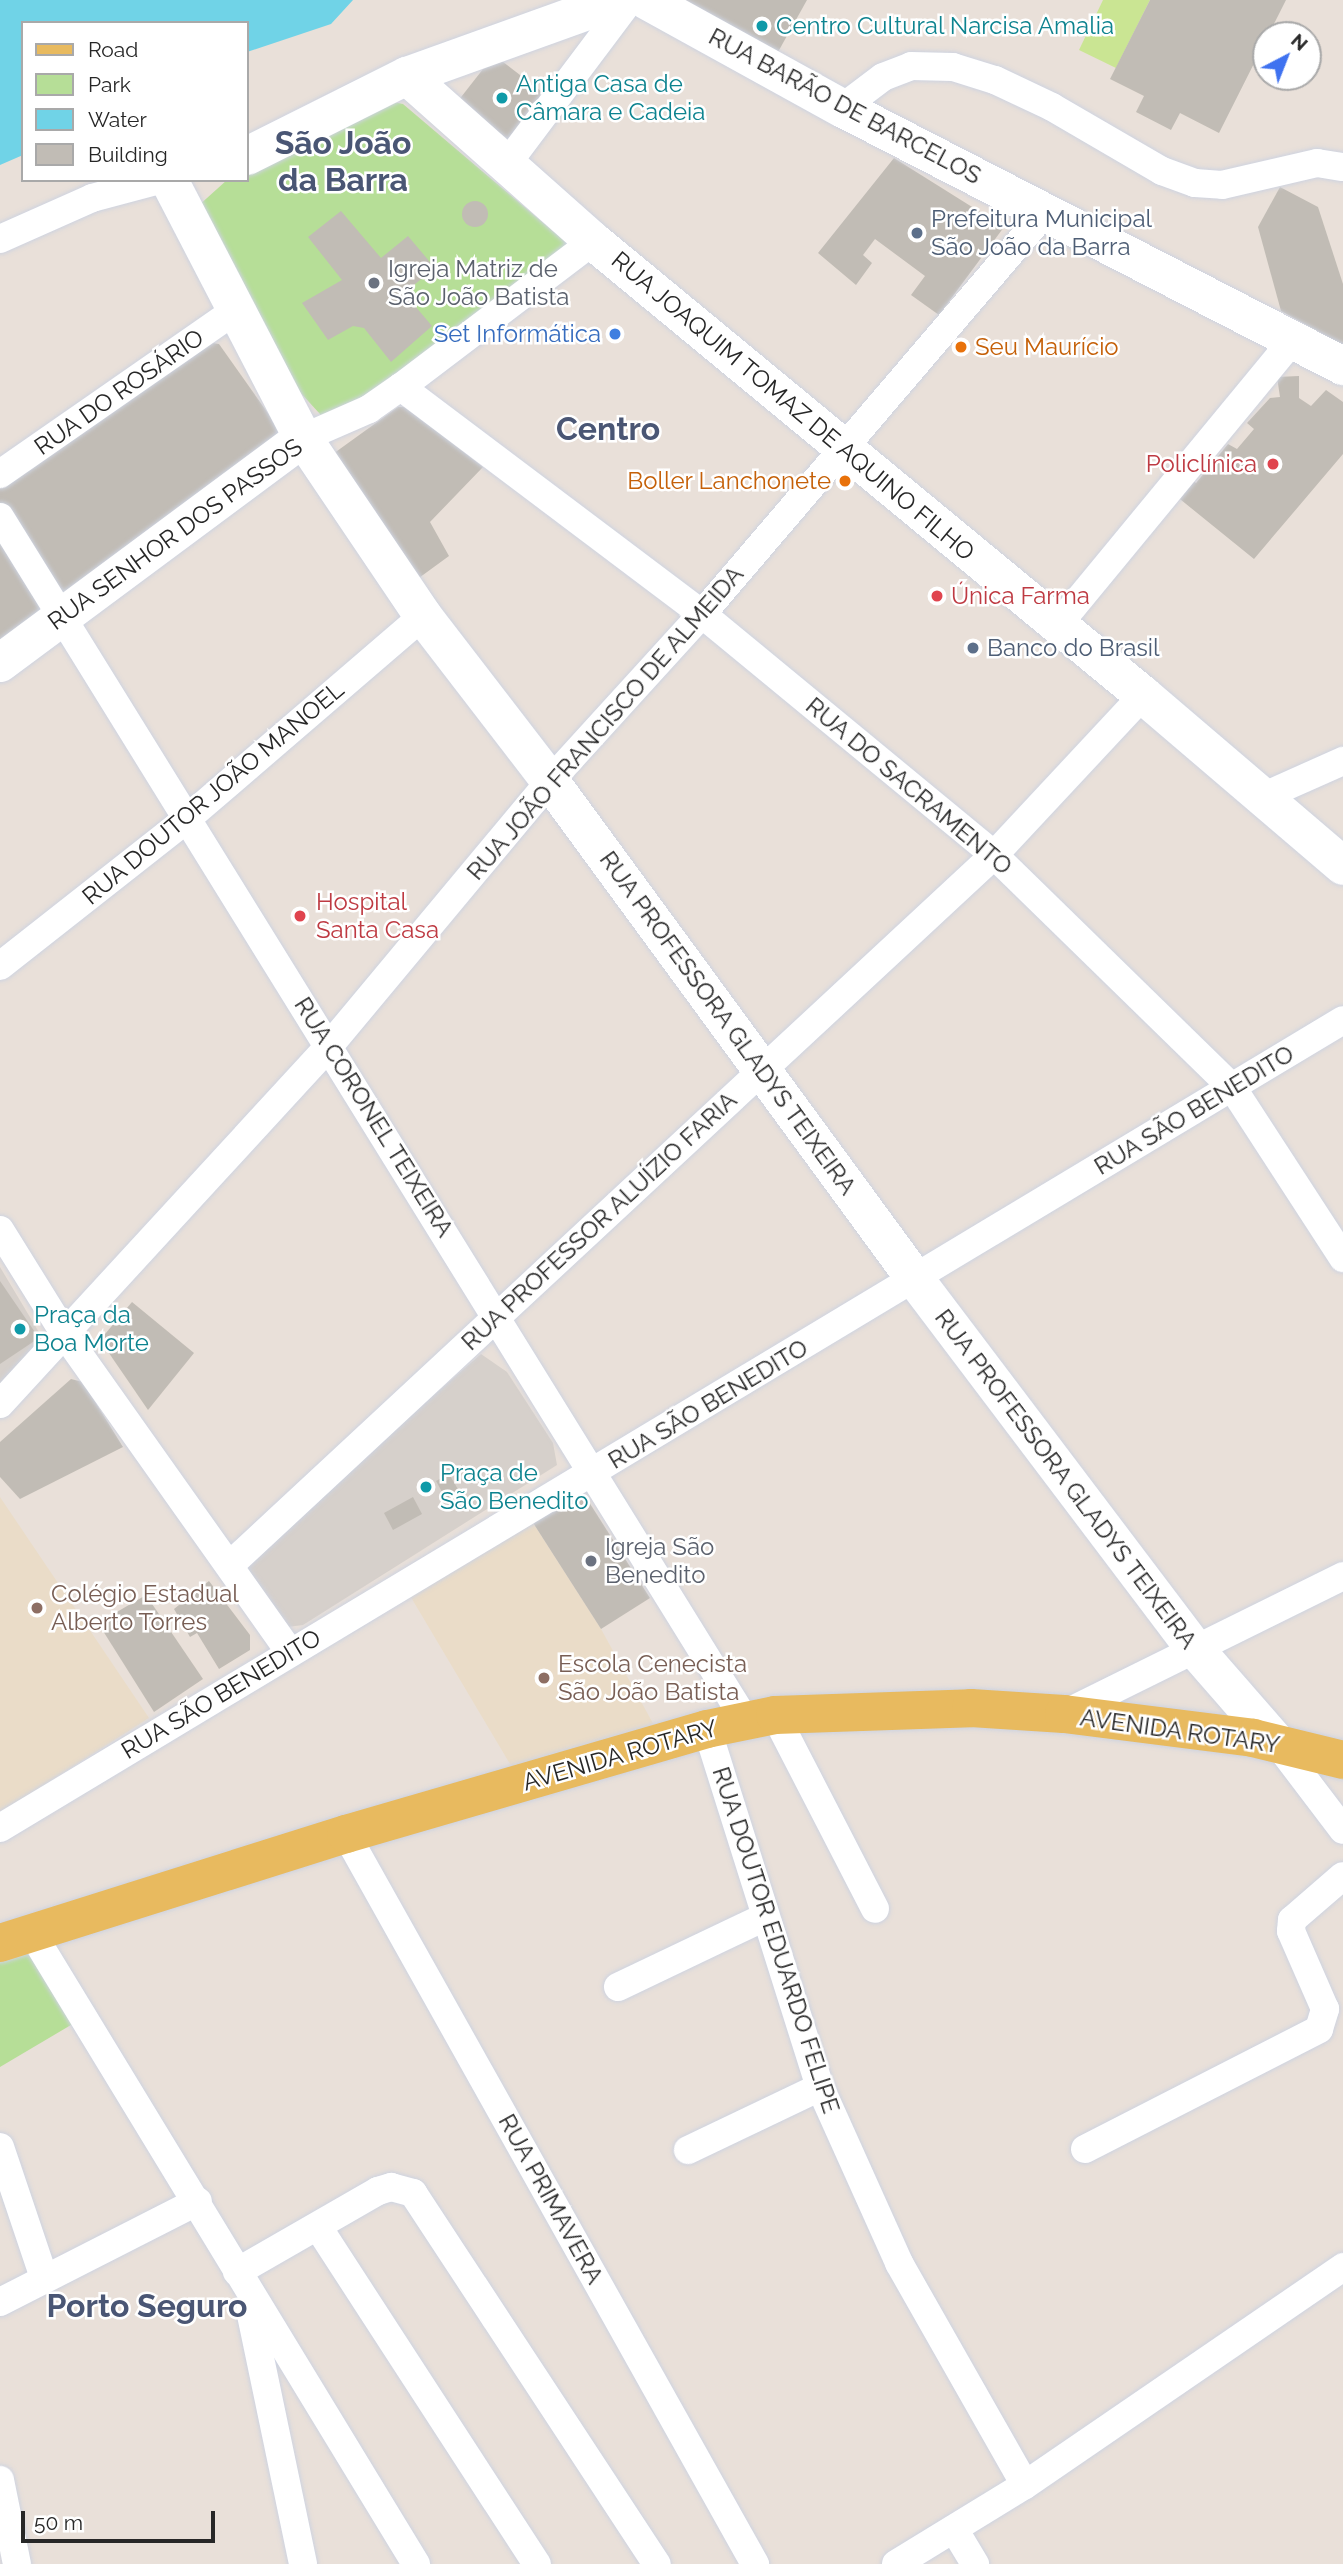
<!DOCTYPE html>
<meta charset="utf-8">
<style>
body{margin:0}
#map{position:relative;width:1343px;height:2564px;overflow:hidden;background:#e9e0d9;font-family:Raleway,sans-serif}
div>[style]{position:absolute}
.education>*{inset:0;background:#eadcc8}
.green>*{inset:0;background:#b6de97}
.pitch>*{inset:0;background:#cae593}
.plaza>*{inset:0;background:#d6d0cb}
.water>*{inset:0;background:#70d3e7}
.building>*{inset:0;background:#c1bcb5}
.round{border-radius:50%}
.roads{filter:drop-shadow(0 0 2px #ced3e0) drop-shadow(0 0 2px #ced3e0)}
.street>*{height:28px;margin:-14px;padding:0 14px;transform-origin:14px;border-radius:14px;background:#fff}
.secondary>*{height:38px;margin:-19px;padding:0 19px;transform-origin:19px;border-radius:19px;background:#fff}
.primary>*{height:38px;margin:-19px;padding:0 19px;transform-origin:19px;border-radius:19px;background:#e8ba5f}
.dots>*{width:19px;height:19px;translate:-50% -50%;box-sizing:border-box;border:4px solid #fff;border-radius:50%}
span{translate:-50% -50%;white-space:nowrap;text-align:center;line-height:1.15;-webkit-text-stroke:5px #fff;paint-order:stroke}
.culture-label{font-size:24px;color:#0d838f}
.left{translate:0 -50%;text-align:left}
.street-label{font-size:24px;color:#272727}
.service-label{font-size:24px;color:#4e5e75}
.worship-label{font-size:24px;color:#5b616d}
.shop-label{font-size:24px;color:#366cbe}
.right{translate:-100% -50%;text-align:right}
.food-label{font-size:24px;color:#c56008}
.health-label{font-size:24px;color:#be3a42}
.education-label{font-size:24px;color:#785e54}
.district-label{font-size:32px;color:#4a5674;font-weight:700}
.legend{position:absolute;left:21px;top:21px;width:228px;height:161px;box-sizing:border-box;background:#fff;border:2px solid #a9a9a9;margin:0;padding:9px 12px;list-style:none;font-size:21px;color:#272727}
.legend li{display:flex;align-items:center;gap:14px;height:35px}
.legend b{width:35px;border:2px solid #a9a9a9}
.north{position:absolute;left:1252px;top:21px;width:70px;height:70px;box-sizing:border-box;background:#fff;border:2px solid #a9a9a9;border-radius:50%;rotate:42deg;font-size:19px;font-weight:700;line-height:28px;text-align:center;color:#272727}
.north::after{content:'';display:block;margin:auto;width:24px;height:32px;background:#3f72f0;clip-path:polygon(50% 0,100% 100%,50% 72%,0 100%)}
.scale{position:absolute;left:21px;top:2511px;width:194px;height:32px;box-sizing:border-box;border:4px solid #272727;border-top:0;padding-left:9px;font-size:21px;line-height:24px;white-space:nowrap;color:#272727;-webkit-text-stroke:5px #fff;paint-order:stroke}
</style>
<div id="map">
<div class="education">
<i style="clip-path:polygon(0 1497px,149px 1718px,0 1813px)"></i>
<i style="clip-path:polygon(533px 1523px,601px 1629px,655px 1727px,513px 1769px,409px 1594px)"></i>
</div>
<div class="green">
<i style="clip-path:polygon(384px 100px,403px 104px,567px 243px,565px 255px,331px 426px,297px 389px,197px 207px,227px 180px,247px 180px,247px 169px)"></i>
<i style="clip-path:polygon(24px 1937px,76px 2022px,0 2067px,0 1945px)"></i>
</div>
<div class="pitch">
<i style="clip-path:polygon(1103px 0,1150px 0,1116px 68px,1079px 50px)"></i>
</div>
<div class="plaza">
<i style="clip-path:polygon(0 1267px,43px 1339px,0 1384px)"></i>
<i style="clip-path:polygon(481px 1354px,507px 1372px,553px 1443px,557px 1465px,303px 1625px,280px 1628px,247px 1567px,256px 1550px)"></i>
</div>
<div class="water">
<i style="clip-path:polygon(0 0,353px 0,331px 24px,247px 52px,247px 23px,23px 23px,23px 155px,0 165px)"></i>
</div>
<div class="building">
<i style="clip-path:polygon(684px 0,807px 0,778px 52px)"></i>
<i style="clip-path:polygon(1150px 0,1286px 0,1219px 133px,1180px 113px,1171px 130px,1136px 112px,1144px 96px,1110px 79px)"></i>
<i style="clip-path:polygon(494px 55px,546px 95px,510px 141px,458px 101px)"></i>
<i style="clip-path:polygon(894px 158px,1004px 227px,939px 315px,911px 295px,925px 276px,875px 239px,863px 255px,872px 263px,856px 285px,818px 253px)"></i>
<i style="clip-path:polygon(1280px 187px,1318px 207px,1343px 284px,1343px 345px,1281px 311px,1258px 227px)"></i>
<i class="round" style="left:462px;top:201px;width:26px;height:26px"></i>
<i style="clip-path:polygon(341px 211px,381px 258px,408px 236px,435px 268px,404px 293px,432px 326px,391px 362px,364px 328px,353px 326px,328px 340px,302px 303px,342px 280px,308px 237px)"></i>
<i style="clip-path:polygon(193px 340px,219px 344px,277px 426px,280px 438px,65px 603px,0 517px,0 474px)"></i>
<i style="clip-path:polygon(1299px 376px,1299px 398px,1311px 406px,1326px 390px,1343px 402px,1343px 454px,1254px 559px,1170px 491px,1184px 474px,1196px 483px,1228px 444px,1237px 449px,1254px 429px,1247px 423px,1270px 398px,1280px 397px,1277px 377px)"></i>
<i style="clip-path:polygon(398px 407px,406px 407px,483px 467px,430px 522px,449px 556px,412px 583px,326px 459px)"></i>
<i style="clip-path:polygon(0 536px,49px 611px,0 648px)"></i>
<i style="clip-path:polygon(0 1281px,39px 1338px,0 1364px)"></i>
<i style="clip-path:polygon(132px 1302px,194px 1353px,148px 1410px,100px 1340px)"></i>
<i style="clip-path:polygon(71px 1379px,83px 1382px,123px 1447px,20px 1499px,0 1477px,0 1442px)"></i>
<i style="clip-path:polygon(449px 1474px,459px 1491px,446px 1499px,436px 1481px)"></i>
<i style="clip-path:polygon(575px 1480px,650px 1598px,601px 1629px,521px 1504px)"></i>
<i style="clip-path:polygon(413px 1497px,422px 1514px,393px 1530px,384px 1513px)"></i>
<i style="clip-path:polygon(209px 1581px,250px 1635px,250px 1650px,219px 1669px,197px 1633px,190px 1637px,174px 1609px)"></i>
<i style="clip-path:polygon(146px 1595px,203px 1679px,154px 1712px,98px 1623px)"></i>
</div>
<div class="roads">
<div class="street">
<i style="left:842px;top:108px;width:51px;rotate:-37.1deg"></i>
<i style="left:883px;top:77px;width:30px;rotate:-21deg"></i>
<i style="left:911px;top:66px;width:42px;rotate:1.4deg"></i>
<i style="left:953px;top:67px;width:44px;rotate:17.2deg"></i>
<i style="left:995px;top:80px;width:63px;rotate:25.3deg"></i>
<i style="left:1052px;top:107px;width:127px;rotate:30.2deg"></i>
<i style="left:1162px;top:171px;width:35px;rotate:20deg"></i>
<i style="left:1195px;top:183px;width:27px;rotate:4deg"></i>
<i style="left:1222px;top:185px;width:98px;rotate:-13deg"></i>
<i style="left:1317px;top:163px;width:26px;rotate:9deg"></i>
<i style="left:506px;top:165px;width:206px;rotate:-53.1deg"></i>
<i style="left:0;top:239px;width:101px;rotate:-24deg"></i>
<i style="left:92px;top:198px;width:69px;rotate:-15deg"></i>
<i style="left:401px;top:387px;width:377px;rotate:37deg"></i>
<i style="left:702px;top:614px;width:379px;rotate:39.5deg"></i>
<i style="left:994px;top:855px;width:332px;rotate:44.3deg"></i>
<i style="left:1232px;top:1087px;width:204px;rotate:57deg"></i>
<i style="left:303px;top:438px;width:72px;rotate:-23.7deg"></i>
<i style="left:369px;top:409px;width:39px;rotate:-35deg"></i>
<i style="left:401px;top:387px;width:241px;rotate:-37.2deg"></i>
<i style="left:0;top:474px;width:289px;rotate:-34.8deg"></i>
<i style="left:0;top:517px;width:1415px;rotate:58.23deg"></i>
<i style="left:1057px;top:626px;width:373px;rotate:-50.5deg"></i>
<i style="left:1262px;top:797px;width:89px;rotate:-24deg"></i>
<i style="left:0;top:966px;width:239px;rotate:-38.2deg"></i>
<i style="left:188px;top:818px;width:310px;rotate:-40.7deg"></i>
<i style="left:0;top:1230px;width:125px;rotate:58.1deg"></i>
<i style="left:66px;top:1336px;width:387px;rotate:54.7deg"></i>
<i style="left:0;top:1404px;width:488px;rotate:-47.4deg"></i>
<i style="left:330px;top:1045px;width:344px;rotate:-50.2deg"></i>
<i style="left:550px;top:781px;width:226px;rotate:-47.7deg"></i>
<i style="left:702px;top:614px;width:531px;rotate:-49.5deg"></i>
<i style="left:230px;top:1565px;width:1043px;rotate:-42.9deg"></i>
<i style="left:994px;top:855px;width:219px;rotate:-47deg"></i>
<i style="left:1064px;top:1714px;width:311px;rotate:-26.3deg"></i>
<i style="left:775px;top:1715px;width:218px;rotate:62.7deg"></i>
<i style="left:707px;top:1729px;width:375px;rotate:72.5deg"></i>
<i style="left:820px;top:2087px;width:193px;rotate:65.8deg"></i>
<i style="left:899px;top:2263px;width:255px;rotate:60.4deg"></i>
<i style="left:1277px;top:1743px;width:109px;rotate:52.8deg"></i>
<i style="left:0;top:1828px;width:1567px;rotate:-31.03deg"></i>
<i style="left:346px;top:1834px;width:837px;rotate:60.74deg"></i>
<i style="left:32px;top:1933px;width:739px;rotate:58.68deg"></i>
<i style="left:618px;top:1987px;width:163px;rotate:-25.5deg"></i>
<i style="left:0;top:2147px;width:138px;rotate:71.4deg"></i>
<i style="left:1085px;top:2149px;width:263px;rotate:-27.1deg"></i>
<i style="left:1319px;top:2029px;width:21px;rotate:-73deg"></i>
<i style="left:1325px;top:2009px;width:85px;rotate:-113.6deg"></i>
<i style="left:1291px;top:1931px;width:11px;rotate:-85deg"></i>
<i style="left:1292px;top:1920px;width:67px;rotate:-40.8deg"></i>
<i style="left:688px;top:2150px;width:146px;rotate:-25.5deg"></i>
<i style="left:318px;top:2227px;width:402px;rotate:57deg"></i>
<i style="left:237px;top:2272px;width:163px;rotate:-29.9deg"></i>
<i style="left:378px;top:2191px;width:14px;rotate:-17deg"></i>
<i style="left:391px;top:2187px;width:23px;rotate:15deg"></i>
<i style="left:413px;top:2193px;width:444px;rotate:56.7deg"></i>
<i style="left:0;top:2302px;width:222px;rotate:-27deg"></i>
<i style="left:250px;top:2310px;width:259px;rotate:78.2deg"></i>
<i style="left:0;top:2480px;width:86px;rotate:78.6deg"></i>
<i style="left:954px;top:2529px;width:41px;rotate:59deg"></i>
<i style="left:896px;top:2564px;width:151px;rotate:-31.5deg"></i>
<i style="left:1025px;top:2485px;width:386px;rotate:-34.4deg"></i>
</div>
<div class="secondary">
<i style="left:646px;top:0;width:224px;rotate:28.9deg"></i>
<i style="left:842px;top:108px;width:564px;rotate:27.25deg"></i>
<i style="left:407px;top:76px;width:249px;rotate:41.6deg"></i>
<i style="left:593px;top:241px;width:713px;rotate:39.54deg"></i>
<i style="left:1143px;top:695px;width:263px;rotate:40.5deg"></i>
<i style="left:247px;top:156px;width:179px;rotate:-26.6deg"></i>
<i style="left:407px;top:76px;width:224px;rotate:-19.8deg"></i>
<i style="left:169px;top:180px;width:291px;rotate:62.6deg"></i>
<i style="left:303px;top:438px;width:215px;rotate:56deg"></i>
<i style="left:423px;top:616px;width:208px;rotate:52.4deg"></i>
<i style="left:550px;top:781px;width:617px;rotate:53.76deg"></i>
<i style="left:915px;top:1279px;width:464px;rotate:52.9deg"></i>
<i style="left:1195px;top:1649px;width:125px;rotate:48.9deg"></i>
<i style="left:0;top:663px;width:377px;rotate:-36.6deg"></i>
</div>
<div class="primary">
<i style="left:0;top:1943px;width:363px;rotate:-17.5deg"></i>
<i style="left:346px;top:1834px;width:376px;rotate:-16.2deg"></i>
<i style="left:707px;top:1729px;width:69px;rotate:-11.6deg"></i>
<i style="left:775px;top:1715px;width:196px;rotate:-2deg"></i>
<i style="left:971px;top:1708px;width:93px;rotate:3.7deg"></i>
<i style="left:1064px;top:1714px;width:191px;rotate:7.2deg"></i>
<i style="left:1253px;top:1738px;width:93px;rotate:13.7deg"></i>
</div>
</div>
<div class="dots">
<i style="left:762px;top:26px;background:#0f9aa8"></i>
<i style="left:502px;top:98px;background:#0f9aa8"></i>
<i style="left:917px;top:233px;background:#5c6f8a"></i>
<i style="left:374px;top:283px;background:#6b7280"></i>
<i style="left:615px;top:334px;background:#3f7fe0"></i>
<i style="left:961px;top:347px;background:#e8710a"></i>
<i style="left:1273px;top:464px;background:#e0444e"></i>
<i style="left:845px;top:481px;background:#e8710a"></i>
<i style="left:937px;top:596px;background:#e0444e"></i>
<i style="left:973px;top:648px;background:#5c6f8a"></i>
<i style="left:300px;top:916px;background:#e0444e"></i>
<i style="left:20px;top:1329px;background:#0f9aa8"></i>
<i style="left:426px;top:1487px;background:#0f9aa8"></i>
<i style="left:591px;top:1561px;background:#6b7280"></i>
<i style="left:37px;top:1608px;background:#8d6e63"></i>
<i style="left:544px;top:1678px;background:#8d6e63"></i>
</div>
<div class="culture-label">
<span class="left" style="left:776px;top:26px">Centro Cultural Narcisa Amalia</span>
<span class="left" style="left:516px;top:98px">Antiga Casa de<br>Câmara e Cadeia</span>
<span class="left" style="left:34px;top:1329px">Praça da<br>Boa Morte</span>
<span class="left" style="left:440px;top:1487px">Praça de<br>São Benedito</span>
</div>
<div class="street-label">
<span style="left:845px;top:106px;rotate:28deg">RUA BARÃO DE BARCELOS</span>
<span style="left:119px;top:392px;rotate:-35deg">RUA DO ROSÁRIO</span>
<span style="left:793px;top:406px;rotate:40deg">RUA JOAQUIM TOMAZ DE AQUINO FILHO</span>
<span style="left:175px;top:534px;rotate:-36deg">RUA SENHOR DOS PASSOS</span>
<span style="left:605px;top:723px;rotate:-49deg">RUA JOÃO FRANCISCO DE ALMEIDA</span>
<span style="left:909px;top:786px;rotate:40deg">RUA DO SACRAMENTO</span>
<span style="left:213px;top:793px;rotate:-40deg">RUA DOUTOR JOÃO MANOEL</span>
<span style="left:728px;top:1023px;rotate:54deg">RUA PROFESSORA GLADYS TEIXEIRA</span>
<span style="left:1194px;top:1110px;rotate:-31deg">RUA SÃO BENEDITO</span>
<span style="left:374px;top:1117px;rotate:58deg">RUA CORONEL TEIXEIRA</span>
<span style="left:599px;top:1221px;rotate:-43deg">RUA PROFESSOR ALUÍZIO FARIA</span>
<span style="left:708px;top:1404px;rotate:-31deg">RUA SÃO BENEDITO</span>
<span style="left:1066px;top:1479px;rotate:53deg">RUA PROFESSORA GLADYS TEIXEIRA</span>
<span style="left:221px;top:1694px;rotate:-31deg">RUA SÃO BENEDITO</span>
<span style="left:1180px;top:1731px;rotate:8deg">AVENIDA ROTARY</span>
<span style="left:620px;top:1755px;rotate:-16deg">AVENIDA ROTARY</span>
<span style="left:776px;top:1940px;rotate:72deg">RUA DOUTOR EDUARDO FELIPE</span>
<span style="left:551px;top:2199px;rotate:61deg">RUA PRIMAVERA</span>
</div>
<div class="service-label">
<span class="left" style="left:931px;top:233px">Prefeitura Municipal<br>São João da Barra</span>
<span class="left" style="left:987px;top:648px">Banco do Brasil</span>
</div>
<div class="worship-label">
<span class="left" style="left:388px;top:283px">Igreja Matriz de<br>São João Batista</span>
<span class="left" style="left:605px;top:1561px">Igreja São<br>Benedito</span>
</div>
<div class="shop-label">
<span class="right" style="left:601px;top:334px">Set Informática</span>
</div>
<div class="food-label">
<span class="left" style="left:975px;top:347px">Seu Maurício</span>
<span class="right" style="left:831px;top:481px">Boller Lanchonete</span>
</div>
<div class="health-label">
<span class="right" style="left:1257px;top:464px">Policlínica</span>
<span class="left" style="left:951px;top:596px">Única Farma</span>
<span class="left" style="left:316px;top:916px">Hospital<br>Santa Casa</span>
</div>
<div class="education-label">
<span class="left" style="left:51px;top:1608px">Colégio Estadual<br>Alberto Torres</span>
<span class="left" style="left:558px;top:1678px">Escola Cenecista<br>São João Batista</span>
</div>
<div class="district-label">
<span style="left:343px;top:162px">São João<br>da Barra</span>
<span style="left:608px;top:429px">Centro</span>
<span style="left:147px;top:2306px">Porto Seguro</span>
</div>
<ul class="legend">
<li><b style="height:9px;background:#e8ba5f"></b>Road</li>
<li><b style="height:19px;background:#b6de97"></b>Park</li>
<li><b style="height:19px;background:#70d3e7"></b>Water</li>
<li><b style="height:19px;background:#c1bcb5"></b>Building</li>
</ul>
<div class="north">N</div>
<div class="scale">50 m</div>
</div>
